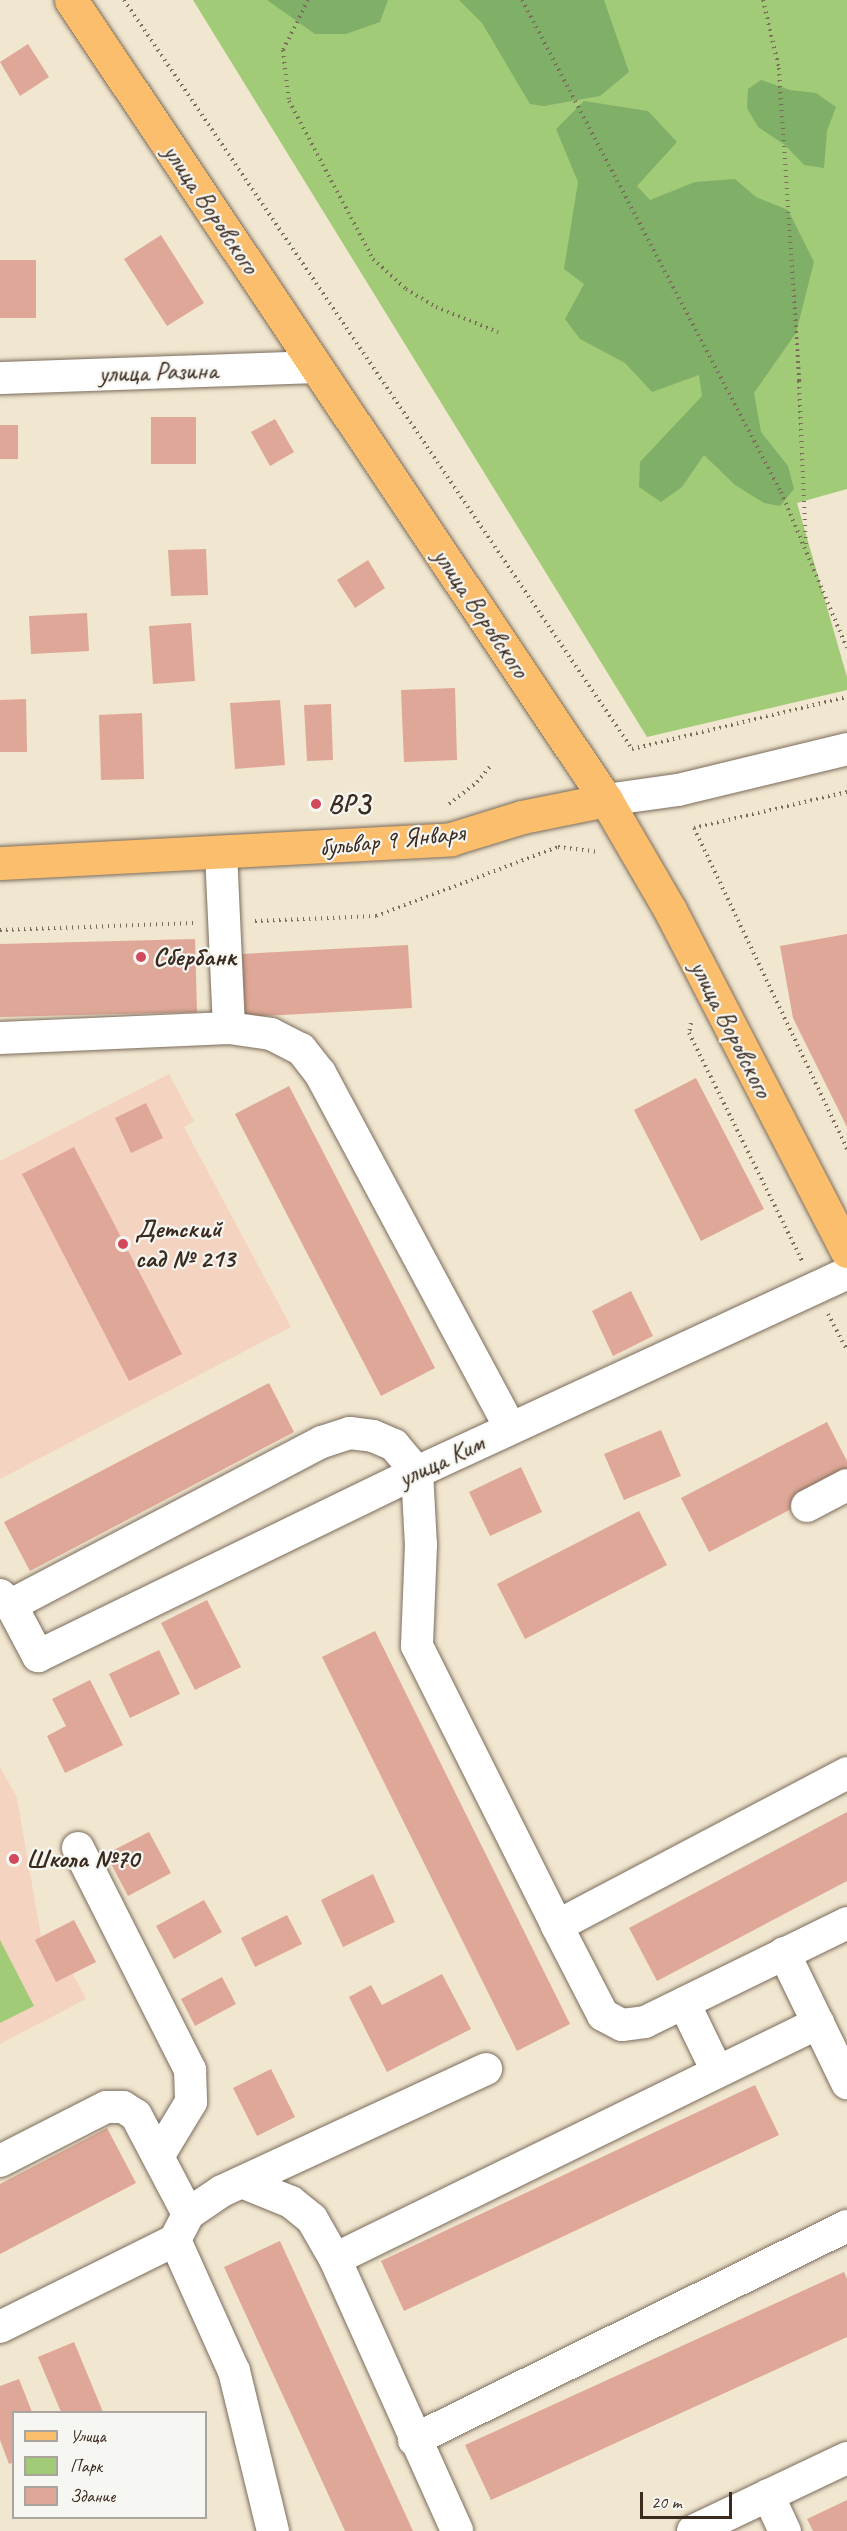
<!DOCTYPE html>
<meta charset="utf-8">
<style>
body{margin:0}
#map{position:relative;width:847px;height:2531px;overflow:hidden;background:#f1e6cf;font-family:Caveat,sans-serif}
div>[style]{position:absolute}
.built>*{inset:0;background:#f4d3c1}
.green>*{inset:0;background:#a1cb77}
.forest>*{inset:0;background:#80af68}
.building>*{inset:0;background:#dfa797}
.path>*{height:4px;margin-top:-2px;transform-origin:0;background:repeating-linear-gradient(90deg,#7b6c5c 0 1.5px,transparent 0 6px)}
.roads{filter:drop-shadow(0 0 2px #7b6c5c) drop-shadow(0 0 2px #7b6c5c)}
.minor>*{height:32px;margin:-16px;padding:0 16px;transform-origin:16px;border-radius:16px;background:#fff}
.major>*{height:33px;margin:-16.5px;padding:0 16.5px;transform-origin:16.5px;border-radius:16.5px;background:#fabe6d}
.dots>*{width:16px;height:16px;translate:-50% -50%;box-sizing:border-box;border:3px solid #f6f6f2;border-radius:50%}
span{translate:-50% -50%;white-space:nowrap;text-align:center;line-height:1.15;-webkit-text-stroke:4.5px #f6f6f2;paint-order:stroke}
.street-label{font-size:26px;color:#3b2a1e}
.poi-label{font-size:26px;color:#3b2a1e;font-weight:700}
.left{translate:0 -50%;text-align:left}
.legend{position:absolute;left:12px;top:2411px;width:195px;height:108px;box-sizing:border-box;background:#f6f6f2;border:2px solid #aba49d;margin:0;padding:8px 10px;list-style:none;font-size:18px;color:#3b2a1e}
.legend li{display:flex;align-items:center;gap:12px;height:30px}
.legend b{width:30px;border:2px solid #aba49d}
.scale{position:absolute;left:640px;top:2492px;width:92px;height:27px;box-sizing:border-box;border:3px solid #3b2a1e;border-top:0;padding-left:8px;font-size:18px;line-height:21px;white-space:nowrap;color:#3b2a1e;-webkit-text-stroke:4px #f6f6f2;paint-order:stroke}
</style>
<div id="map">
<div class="built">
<i style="clip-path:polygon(169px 1074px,194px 1121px,184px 1127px,291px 1327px,0 1479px,0 1161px)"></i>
<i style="clip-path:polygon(0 1767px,17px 1798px,41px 1936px,74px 1920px,96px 1962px,73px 1974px,86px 1999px,0 2044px)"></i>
</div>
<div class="green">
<i style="clip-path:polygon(193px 0,847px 0,847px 489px,797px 503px,847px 677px,847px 690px,647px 737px)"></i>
<i style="clip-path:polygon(0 1940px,34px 2006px,0 2023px)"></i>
</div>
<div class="forest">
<i style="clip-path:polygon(267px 0,388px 0,380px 22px,346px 34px,315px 34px)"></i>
<i style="clip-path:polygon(459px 0,604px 0,629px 72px,600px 96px,544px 106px,530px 104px,482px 23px)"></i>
<i style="clip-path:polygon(761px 80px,790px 90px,816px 93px,836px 107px,827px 131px,824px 168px,804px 165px,785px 145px,758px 127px,747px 108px,748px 89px)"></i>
<i style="clip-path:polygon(584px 101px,648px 111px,677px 142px,637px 186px,650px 200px,695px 182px,735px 179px,756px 197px,788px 210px,814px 262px,796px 333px,754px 393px,761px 432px,788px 466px,794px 489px,780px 506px,764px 503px,735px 485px,704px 455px,682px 487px,661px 502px,639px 487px,640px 462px,702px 396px,699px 375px,652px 392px,625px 363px,580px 339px,565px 319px,584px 284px,564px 269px,578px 182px,556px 129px)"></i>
</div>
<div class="building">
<i style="clip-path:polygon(28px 44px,49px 77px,20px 96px,0 62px)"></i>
<i style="clip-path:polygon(161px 235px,204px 303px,167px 326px,124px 259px)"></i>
<i style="clip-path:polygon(0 260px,36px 260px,36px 318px,0 318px)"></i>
<i style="clip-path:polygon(151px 417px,196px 417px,196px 464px,151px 464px)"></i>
<i style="clip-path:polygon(275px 419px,294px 452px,270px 466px,251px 432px)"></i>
<i style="clip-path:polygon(0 425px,18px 425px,18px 459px,0 459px)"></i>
<i style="clip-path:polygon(206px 549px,208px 595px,171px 596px,168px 550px)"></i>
<i style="clip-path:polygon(368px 560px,385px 588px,355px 608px,337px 580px)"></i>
<i style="clip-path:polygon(87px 613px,89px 651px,31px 654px,29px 616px)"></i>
<i style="clip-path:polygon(191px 623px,195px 681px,153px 684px,149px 626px)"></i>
<i style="clip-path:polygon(455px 688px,457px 760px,404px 762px,401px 690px)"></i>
<i style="clip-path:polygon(26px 699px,27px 752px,0 752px,0 700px)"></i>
<i style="clip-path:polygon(280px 700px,285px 765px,235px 769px,230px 703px)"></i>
<i style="clip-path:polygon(331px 704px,333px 760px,307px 761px,304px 705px)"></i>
<i style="clip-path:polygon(142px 713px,144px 779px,101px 780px,99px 715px)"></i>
<i style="clip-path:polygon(847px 934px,847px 1127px,793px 1018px,780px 946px)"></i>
<i style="clip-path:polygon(195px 939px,197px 1012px,0 1017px,0 944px)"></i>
<i style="clip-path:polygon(408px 945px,412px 1008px,245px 1017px,242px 954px)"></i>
<i style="clip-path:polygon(696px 1078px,764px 1209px,701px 1241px,634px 1110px)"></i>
<i style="clip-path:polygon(289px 1086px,435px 1368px,381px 1396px,235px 1114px)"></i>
<i style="clip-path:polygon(146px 1103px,163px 1138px,131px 1153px,115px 1118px)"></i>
<i style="clip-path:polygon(74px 1147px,182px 1354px,129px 1381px,22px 1174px)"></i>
<i style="clip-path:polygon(631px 1291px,653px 1336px,613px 1356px,592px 1311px)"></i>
<i style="clip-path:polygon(269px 1383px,294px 1432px,30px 1571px,4px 1522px)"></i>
<i style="clip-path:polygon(827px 1422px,847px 1461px,847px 1480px,709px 1552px,681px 1498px)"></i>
<i style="clip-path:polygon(661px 1430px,681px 1476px,624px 1500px,604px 1454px)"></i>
<i style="clip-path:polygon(521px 1467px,542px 1512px,490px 1536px,469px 1492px)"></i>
<i style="clip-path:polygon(639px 1511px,667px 1565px,525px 1639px,497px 1584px)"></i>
<i style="clip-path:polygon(207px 1600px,241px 1667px,195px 1690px,161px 1623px)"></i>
<i style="clip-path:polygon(375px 1631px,570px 2024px,517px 2051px,322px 1657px)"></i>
<i style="clip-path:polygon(159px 1650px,180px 1694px,130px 1718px,109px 1674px)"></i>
<i style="clip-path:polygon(90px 1680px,123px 1745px,65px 1773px,47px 1736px,66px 1726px,52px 1699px)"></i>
<i style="clip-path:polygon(847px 1812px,847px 1881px,657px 1981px,629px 1928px)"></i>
<i style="clip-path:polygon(149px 1832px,171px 1873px,128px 1896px,106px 1854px)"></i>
<i style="clip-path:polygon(373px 1874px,395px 1922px,343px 1947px,321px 1900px)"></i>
<i style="clip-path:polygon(204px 1900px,222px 1932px,174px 1959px,156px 1926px)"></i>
<i style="clip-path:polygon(287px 1915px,302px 1944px,255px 1967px,241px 1938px)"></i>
<i style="clip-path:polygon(74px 1920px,96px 1962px,56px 1982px,35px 1940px)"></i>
<i style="clip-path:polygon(442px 1974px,471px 2029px,387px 2072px,349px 1997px,371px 1985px,382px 2005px)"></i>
<i style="clip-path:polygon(222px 1977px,236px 2004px,195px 2026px,181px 1999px)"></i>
<i style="clip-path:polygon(271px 2069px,295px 2117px,257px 2136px,233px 2088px)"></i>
<i style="clip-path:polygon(755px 2085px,779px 2135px,404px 2311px,381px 2261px)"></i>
<i style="clip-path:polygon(107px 2128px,136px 2183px,0 2254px,0 2184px)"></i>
<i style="clip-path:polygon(280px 2241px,413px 2531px,345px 2531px,224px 2267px)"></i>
<i style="clip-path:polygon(844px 2272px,847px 2279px,847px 2337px,491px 2500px,465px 2445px)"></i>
<i style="clip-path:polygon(74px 2342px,103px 2412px,61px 2412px,38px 2357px)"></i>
<i style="clip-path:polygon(19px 2379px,32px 2412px,14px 2412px,14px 2462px,9px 2464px,0 2440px,0 2386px)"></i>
<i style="clip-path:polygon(847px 2500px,847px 2531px,813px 2531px,807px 2519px)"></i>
</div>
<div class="path">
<i style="left:124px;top:0;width:905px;rotate:55.85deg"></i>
<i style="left:632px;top:749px;width:221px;rotate:-13.6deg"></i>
<i style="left:308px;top:0;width:56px;rotate:116.6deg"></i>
<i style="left:283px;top:50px;width:51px;rotate:83.3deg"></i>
<i style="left:289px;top:101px;width:179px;rotate:62deg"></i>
<i style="left:373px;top:259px;width:45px;rotate:42.3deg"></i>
<i style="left:406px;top:289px;width:35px;rotate:31deg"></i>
<i style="left:436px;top:307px;width:67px;rotate:22deg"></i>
<i style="left:522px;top:0;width:556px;rotate:62.24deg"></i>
<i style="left:781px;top:492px;width:169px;rotate:67.1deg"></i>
<i style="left:763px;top:0;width:70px;rotate:76.8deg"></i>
<i style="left:779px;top:68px;width:314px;rotate:86.3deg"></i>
<i style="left:799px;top:381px;width:168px;rotate:87.6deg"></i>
<i style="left:847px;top:792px;width:157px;rotate:166.8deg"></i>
<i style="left:694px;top:828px;width:356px;rotate:64.5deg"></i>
<i style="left:449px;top:804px;width:36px;rotate:-38deg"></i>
<i style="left:477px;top:782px;width:23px;rotate:-50deg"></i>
<i style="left:255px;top:921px;width:121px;rotate:-2.4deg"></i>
<i style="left:376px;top:916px;width:195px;rotate:-20.8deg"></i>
<i style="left:558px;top:847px;width:42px;rotate:6.8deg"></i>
<i style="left:0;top:930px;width:194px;rotate:-2.1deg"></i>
<i style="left:691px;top:1023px;width:10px;rotate:101deg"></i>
<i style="left:689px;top:1033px;width:254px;rotate:63.6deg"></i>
<i style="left:828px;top:1314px;width:41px;rotate:62.2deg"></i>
</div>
<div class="roads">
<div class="minor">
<i style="left:0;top:378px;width:316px;rotate:-2deg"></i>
<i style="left:606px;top:800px;width:73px;rotate:-7.9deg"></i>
<i style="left:678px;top:790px;width:174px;rotate:-13.6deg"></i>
<i style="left:229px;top:1028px;width:42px;rotate:8.1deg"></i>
<i style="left:271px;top:1034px;width:34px;rotate:27deg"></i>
<i style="left:301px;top:1049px;width:31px;rotate:52deg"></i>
<i style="left:320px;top:1073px;width:403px;rotate:61.8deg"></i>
<i style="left:0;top:1038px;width:229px;rotate:-2.5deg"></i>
<i style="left:229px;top:1028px;width:174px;rotate:-92.6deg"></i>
<i style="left:807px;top:1506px;width:45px;rotate:-27.7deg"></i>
<i style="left:0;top:1595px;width:15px;rotate:42deg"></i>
<i style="left:11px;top:1605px;width:58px;rotate:62.1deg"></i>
<i style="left:38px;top:1656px;width:421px;rotate:-25.9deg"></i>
<i style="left:417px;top:1472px;width:474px;rotate:-24.8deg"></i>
<i style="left:11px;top:1605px;width:351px;rotate:-27.7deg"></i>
<i style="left:322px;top:1442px;width:29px;rotate:-18deg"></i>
<i style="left:350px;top:1433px;width:23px;rotate:7deg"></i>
<i style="left:373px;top:1436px;width:23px;rotate:23deg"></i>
<i style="left:394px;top:1445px;width:35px;rotate:50deg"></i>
<i style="left:417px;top:1472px;width:73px;rotate:86.9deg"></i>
<i style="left:421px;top:1545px;width:101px;rotate:92.3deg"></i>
<i style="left:417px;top:1646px;width:313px;rotate:63.4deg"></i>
<i style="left:557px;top:1926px;width:328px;rotate:-27.8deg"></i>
<i style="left:78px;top:1848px;width:249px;rotate:63.2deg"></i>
<i style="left:190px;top:2070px;width:32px;rotate:88deg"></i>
<i style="left:191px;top:2102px;width:62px;rotate:121.1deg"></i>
<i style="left:557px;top:1926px;width:100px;rotate:62.7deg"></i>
<i style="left:603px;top:2015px;width:21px;rotate:28deg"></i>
<i style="left:622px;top:2025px;width:23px;rotate:-7deg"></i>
<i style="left:645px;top:2022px;width:225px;rotate:-26.1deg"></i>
<i style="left:784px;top:1953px;width:78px;rotate:64.1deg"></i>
<i style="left:684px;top:2003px;width:76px;rotate:64.1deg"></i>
<i style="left:0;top:2161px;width:119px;rotate:-27deg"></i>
<i style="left:106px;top:2107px;width:17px"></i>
<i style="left:123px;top:2107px;width:15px;rotate:32deg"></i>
<i style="left:136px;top:2115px;width:112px;rotate:62.3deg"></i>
<i style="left:244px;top:2183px;width:51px;rotate:22deg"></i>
<i style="left:291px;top:2202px;width:27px;rotate:39deg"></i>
<i style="left:312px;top:2219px;width:46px;rotate:60.1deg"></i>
<i style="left:335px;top:2259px;width:538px;rotate:-26.04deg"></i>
<i style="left:818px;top:2023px;width:67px;rotate:64.2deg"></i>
<i style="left:175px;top:2240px;width:29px;rotate:-63deg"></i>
<i style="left:188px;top:2214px;width:41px;rotate:-34.1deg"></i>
<i style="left:222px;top:2191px;width:291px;rotate:-24.8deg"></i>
<i style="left:175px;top:2240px;width:144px;rotate:65.8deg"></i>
<i style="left:234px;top:2371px;width:165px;rotate:76.3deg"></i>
<i style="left:335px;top:2259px;width:298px;rotate:65.8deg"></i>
<i style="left:0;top:2327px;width:195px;rotate:-26.4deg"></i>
<i style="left:414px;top:2440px;width:483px;rotate:-26.3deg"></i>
<i style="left:768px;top:2495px;width:40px;rotate:65deg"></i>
<i style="left:693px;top:2531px;width:170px;rotate:-25.4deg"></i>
</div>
<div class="major">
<i style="left:71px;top:0;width:962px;rotate:56.23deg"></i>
<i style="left:606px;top:800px;width:127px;rotate:59.8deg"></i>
<i style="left:670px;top:910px;width:384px;rotate:62.6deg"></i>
<i style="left:0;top:863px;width:452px;rotate:-3deg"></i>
<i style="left:451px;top:839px;width:74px;rotate:-17.2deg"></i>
<i style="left:522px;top:817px;width:86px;rotate:-11.4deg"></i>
</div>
</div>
<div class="dots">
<i style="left:316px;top:804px;background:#d1495b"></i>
<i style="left:141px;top:957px;background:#d1495b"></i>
<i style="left:123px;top:1244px;background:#d1495b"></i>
<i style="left:14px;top:1859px;background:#d1495b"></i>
</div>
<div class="street-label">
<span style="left:211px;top:209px;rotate:56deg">улица Воровского</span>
<span style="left:158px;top:372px;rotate:-2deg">улица Разина</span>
<span style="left:481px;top:613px;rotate:56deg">улица Воровского</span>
<span style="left:392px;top:840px;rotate:-6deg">бульвар 9 Января</span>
<span style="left:731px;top:1029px;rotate:63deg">улица Воровского</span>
<span style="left:441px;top:1461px;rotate:-25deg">улица Ким</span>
</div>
<div class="poi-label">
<span class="left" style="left:328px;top:804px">ВРЗ</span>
<span class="left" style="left:153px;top:957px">Сбербанк</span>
<span class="left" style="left:135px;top:1244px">Детский<br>сад № 213</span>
<span class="left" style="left:26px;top:1859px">Школа №70</span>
</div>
<ul class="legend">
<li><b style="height:8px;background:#fabe6d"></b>Улица</li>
<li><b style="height:16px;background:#a1cb77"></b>Парк</li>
<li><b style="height:16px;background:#dfa797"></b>Здание</li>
</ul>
<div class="scale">20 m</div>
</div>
